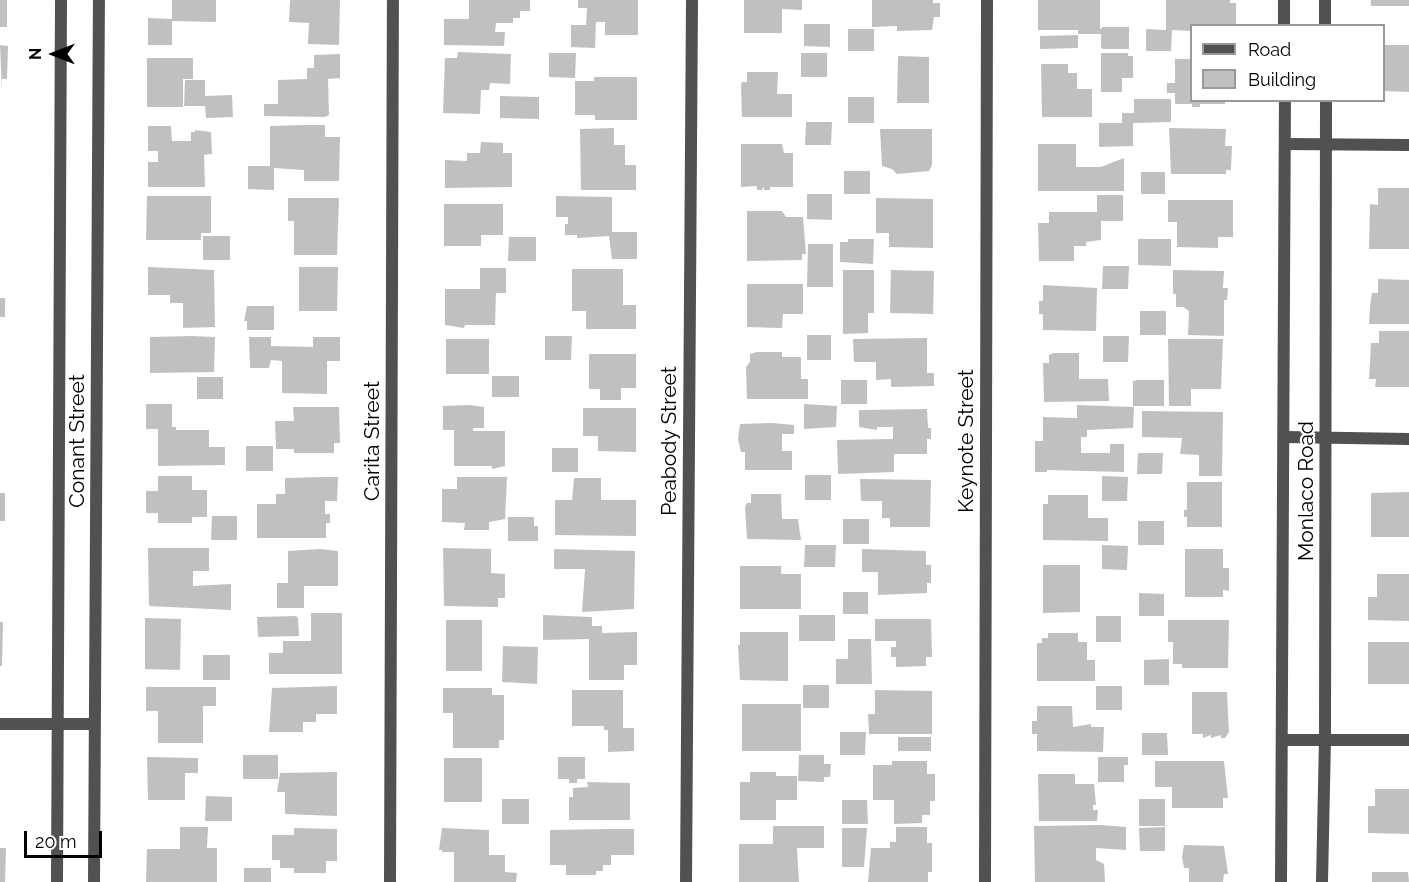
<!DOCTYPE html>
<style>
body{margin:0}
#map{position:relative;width:1409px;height:882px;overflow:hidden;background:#fff;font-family:Raleway,sans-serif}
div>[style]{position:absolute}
.building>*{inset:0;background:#c0c0c0}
.minor>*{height:12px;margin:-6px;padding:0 6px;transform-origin:6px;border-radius:6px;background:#515151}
.tertiary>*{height:12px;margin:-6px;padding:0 6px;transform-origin:6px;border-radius:6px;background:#515151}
span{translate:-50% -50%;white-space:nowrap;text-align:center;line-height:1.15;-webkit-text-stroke:4.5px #fff;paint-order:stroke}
.street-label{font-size:21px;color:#000}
.legend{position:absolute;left:1190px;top:24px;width:195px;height:78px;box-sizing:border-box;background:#fff;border:2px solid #999;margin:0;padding:8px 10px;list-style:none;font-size:18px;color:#000}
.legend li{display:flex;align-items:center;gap:12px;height:30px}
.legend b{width:30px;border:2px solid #999}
.north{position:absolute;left:24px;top:24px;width:60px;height:60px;-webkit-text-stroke:4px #fff;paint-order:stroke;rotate:270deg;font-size:16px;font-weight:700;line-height:24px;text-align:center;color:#000}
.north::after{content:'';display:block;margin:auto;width:21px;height:27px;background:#000;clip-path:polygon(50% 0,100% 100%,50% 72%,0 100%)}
.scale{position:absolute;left:24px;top:831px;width:78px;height:27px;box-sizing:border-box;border:3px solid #000;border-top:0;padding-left:8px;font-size:18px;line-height:21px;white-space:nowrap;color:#000;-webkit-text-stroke:4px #fff;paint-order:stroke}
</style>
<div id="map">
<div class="building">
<i style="clip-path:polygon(0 0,7px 0,7px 27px,0 27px)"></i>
<i style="clip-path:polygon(172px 0,216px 0,216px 22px,172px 21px,172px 45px,148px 45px,148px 18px,172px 19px)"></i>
<i style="clip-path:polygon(290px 0,340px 0,339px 45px,308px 44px,309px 23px,289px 22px)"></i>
<i style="clip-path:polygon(469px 0,530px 0,530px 11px,520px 11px,520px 18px,513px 18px,513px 23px,496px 23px,495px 32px,505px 32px,504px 46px,444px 45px,444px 19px,469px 19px)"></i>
<i style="clip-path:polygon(578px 0,638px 0,638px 35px,605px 35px,605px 22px,596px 22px,595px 48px,571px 47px,571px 25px,586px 25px,587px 8px,578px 8px)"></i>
<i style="clip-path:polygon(744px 0,802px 0,802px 10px,782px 9px,782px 33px,744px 33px)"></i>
<i style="clip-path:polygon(872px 0,933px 0,933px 3px,940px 3px,940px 17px,934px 17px,932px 30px,897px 31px,897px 26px,872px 27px)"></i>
<i style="clip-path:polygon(1038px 0,1100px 0,1100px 29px,1103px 27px,1129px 27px,1129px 49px,1103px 49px,1101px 47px,1101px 34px,1078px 34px,1078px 30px,1038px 30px)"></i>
<i style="clip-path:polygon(1166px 0,1230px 0,1230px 3px,1236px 3px,1236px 26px,1192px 26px,1192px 31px,1172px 30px,1171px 51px,1146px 51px,1146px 29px,1166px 30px)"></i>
<i style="clip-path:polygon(1371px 0,1409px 0,1409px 6px,1371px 6px)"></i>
<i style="clip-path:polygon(804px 24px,830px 24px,830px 47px,804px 46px)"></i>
<i style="clip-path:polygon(848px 29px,874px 29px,874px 51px,848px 51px)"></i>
<i style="clip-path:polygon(1078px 35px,1078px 48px,1040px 49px,1040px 36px)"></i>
<i style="clip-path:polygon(0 45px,8px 46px,7px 79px,2px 79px,2px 92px)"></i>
<i style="clip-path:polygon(1384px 45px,1409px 45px,1409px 92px,1384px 91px)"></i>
<i style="clip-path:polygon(458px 52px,511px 54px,510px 84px,490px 83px,489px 90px,481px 90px,480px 114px,443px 113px,445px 58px,457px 58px)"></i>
<i style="clip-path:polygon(549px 53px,576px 53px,575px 78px,549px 77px)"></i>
<i style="clip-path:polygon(801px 53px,827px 53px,827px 77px,801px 77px)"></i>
<i style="clip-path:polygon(1101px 53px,1128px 53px,1128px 56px,1133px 56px,1133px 78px,1122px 78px,1122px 92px,1101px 92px)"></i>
<i style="clip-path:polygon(340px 54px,340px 78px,328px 79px,329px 115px,325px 117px,264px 116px,264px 104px,278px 104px,278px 80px,307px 79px,307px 68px,314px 68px,314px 55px)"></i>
<i style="clip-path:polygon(898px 56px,929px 57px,929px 103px,897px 103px)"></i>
<i style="clip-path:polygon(147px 58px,193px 58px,193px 79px,183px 79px,183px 107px,147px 107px)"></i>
<i style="clip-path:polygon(1175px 59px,1192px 59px,1192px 100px,1225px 100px,1225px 104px,1200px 104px,1200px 107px,1192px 107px,1192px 104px,1175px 104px,1175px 93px,1167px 93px,1167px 83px,1175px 83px)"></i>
<i style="clip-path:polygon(1041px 64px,1068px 64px,1068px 73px,1077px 73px,1077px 89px,1092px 89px,1092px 117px,1042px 117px)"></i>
<i style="clip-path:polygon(747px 72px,778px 72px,777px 94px,792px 94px,792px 117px,742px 117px,741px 85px,742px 82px,747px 82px)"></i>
<i style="clip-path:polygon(594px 77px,637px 77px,637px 120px,595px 120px,595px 115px,575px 115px,575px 81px,594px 81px)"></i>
<i style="clip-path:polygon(185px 80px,205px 80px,205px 96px,232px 95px,233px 117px,206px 118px,205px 106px,184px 106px)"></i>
<i style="clip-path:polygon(500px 96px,539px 97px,539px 119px,500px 118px)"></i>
<i style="clip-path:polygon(848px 97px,874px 97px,874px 123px,848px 123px)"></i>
<i style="clip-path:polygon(1134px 99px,1171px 99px,1171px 122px,1133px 123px,1133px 146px,1099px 147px,1099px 123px,1122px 123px,1122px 113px,1134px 113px)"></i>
<i style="clip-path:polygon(806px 122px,832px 122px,831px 145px,805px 145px)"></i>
<i style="clip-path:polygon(305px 125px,325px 125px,325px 137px,340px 137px,339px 181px,304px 181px,304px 170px,274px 168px,274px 190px,248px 189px,248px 166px,270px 166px,270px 126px)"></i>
<i style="clip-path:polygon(148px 126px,171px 126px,172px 141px,191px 141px,191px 132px,195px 132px,195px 130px,211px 132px,212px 154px,204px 155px,205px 187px,148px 187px,148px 162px,158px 162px,158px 151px,148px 151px)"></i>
<i style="clip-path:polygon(614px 128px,614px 145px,625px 145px,625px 165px,636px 165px,636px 190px,581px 190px,580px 129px)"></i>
<i style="clip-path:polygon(1169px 128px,1226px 129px,1225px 146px,1232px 146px,1231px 170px,1226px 170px,1226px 174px,1171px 174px)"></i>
<i style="clip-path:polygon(880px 129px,932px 129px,932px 165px,929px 171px,897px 174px,892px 169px,882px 166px)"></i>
<i style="clip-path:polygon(481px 142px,503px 143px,503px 153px,512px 153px,512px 187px,445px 188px,445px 160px,467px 161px,467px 153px,480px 153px)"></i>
<i style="clip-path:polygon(741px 144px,782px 144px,784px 153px,793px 153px,793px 187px,770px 187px,770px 190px,764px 190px,764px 186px,762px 190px,757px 190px,757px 186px,741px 187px)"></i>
<i style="clip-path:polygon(1038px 144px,1076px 144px,1076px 167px,1101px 167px,1124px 158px,1124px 191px,1038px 191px)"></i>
<i style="clip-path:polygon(844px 171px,870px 171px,870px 194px,844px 194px)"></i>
<i style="clip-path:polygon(1141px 172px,1165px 172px,1165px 194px,1141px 194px)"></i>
<i style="clip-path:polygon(1378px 188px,1409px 188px,1409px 249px,1369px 249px,1370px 204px,1378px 205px)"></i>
<i style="clip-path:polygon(807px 194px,832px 194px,832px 220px,807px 219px)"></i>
<i style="clip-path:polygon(1097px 195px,1123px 195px,1123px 221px,1101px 221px,1101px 240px,1086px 242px,1086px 246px,1074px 246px,1074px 261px,1039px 261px,1038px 223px,1049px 223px,1049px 212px,1097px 212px)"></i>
<i style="clip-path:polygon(147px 196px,211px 196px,211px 233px,201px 233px,201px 240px,146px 240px)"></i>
<i style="clip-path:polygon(556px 196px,612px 197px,612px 232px,637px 232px,637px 259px,612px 259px,609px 236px,577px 238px,577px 235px,565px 235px,565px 224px,568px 224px,568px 217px,556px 217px)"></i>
<i style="clip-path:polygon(288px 198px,339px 198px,337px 255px,294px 255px,294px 221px,288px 221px)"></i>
<i style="clip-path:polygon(876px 198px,933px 199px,933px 248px,889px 247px,889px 233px,876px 233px)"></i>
<i style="clip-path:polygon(1168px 200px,1233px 200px,1233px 237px,1218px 237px,1218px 248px,1177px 247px,1177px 222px,1168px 222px)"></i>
<i style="clip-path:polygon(444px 204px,503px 204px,503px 235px,481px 235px,481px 246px,444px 246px)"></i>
<i style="clip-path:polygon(747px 211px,782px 211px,786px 217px,803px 217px,806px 254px,802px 254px,802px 260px,747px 261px)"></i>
<i style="clip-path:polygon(203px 236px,230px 236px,230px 260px,203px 260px)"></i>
<i style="clip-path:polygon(509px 237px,536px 237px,536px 261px,508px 261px)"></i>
<i style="clip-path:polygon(848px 239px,874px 239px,873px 264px,840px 262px,840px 242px,848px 242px)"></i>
<i style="clip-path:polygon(1138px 239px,1171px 239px,1171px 266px,1138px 265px)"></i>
<i style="clip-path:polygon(808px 244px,833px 244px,833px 287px,807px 287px)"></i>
<i style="clip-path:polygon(1103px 266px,1129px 266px,1128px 289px,1102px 289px)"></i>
<i style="clip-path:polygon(148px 267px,214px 270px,215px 327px,183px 328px,183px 303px,170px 303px,170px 295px,148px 295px)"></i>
<i style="clip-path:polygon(299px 267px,338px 267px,337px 311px,299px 311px)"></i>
<i style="clip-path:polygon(480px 268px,506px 268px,506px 293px,496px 293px,495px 325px,465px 325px,464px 328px,445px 325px,445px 289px,480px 289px)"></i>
<i style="clip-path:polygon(572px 269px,623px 269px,623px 305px,636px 305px,636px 329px,586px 329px,586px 311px,572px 311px)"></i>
<i style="clip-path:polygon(843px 270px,874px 270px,874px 313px,868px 313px,868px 333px,843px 334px)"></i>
<i style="clip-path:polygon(891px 270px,934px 271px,933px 314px,890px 313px)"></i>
<i style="clip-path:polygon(1173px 270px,1224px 271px,1223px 288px,1228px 288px,1227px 300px,1224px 300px,1224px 336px,1188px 335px,1189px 311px,1183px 307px,1176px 307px,1176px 294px,1173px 294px)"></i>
<i style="clip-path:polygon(1378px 279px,1409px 280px,1409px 324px,1369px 324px,1370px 305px,1372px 293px,1378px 293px)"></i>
<i style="clip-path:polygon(747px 284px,803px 284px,803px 314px,783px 314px,782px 328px,747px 327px)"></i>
<i style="clip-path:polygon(1043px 285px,1097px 288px,1096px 331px,1043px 330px,1043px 314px,1039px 314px,1039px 301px,1043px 301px)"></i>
<i style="clip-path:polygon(0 298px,5px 298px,5px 317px,0 317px)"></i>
<i style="clip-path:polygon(247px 306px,274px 306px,274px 330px,247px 330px,247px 321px,244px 321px)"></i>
<i style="clip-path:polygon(1140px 311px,1166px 311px,1166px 335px,1140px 335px)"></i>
<i style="clip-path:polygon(1379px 331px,1409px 331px,1409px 387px,1375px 387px,1376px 379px,1369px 379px,1371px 343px,1379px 343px)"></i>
<i style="clip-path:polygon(807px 335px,831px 335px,831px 360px,807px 360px)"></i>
<i style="clip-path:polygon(192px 336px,215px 337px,214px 372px,150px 373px,150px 337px)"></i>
<i style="clip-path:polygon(545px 336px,572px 336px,571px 360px,545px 360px)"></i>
<i style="clip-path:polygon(1103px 336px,1129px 336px,1128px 362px,1103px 362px)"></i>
<i style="clip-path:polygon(249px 337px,271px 337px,271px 346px,313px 347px,313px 337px,340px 337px,340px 361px,327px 361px,327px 394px,282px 393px,282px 361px,271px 360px,269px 368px,250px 368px)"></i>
<i style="clip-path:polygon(927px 338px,927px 373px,934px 373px,934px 386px,891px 387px,891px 379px,876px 380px,876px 362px,854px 362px,853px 339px)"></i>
<i style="clip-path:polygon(446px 339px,489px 339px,489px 374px,446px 374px)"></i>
<i style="clip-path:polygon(1168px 339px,1223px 339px,1221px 389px,1191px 389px,1191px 406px,1169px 406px)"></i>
<i style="clip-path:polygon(757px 352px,782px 352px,782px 357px,801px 357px,801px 379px,808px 379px,808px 399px,747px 399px,746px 367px,750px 362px,750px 354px)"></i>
<i style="clip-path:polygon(1054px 353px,1079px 353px,1079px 379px,1108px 379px,1109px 401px,1044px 402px,1043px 363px,1049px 363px,1049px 355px)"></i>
<i style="clip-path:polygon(589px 354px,636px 354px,636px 388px,621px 388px,621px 400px,600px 400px,600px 389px,589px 389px)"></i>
<i style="clip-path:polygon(492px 376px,519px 376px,519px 397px,492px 397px)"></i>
<i style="clip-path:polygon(197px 377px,223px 377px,223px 399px,197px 399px)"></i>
<i style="clip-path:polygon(841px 380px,867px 380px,867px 404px,841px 404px)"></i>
<i style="clip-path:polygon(1138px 380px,1164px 380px,1164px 406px,1133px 406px,1133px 381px)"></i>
<i style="clip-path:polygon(146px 404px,172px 404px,172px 427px,176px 427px,176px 430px,209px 430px,209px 447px,225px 447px,225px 465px,158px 466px,158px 429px,146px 429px)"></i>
<i style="clip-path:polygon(804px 404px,837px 406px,836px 427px,804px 429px)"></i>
<i style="clip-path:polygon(470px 405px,484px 407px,484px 428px,473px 428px,473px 431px,505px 431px,505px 466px,492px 469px,492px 466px,454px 466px,454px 430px,443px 430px,443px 406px)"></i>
<i style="clip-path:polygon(1077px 405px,1134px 407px,1133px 428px,1087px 430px,1087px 437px,1081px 437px,1081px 453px,1110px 453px,1110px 444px,1124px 444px,1124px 472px,1047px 470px,1047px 472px,1035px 472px,1035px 441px,1043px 441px,1043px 417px,1077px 418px)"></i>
<i style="clip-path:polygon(293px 407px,339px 407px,340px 443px,334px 443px,334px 453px,294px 453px,294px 449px,276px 449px,275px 421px,294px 421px)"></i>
<i style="clip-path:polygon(583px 408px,636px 408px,636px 452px,598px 451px,598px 436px,583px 436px)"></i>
<i style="clip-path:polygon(927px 409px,928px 428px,931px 428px,931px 439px,927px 439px,927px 454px,894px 454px,894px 472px,838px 474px,837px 440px,893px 439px,893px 427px,877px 427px,877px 430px,859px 427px,859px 410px)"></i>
<i style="clip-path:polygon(1142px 411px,1223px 412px,1222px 476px,1199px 476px,1199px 455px,1180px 454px,1182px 438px,1142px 437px)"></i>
<i style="clip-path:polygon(772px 423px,794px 425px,794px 434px,782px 434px,782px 451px,792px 451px,792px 470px,745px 470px,745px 452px,741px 452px,738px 439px,740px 424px)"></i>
<i style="clip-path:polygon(246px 446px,273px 446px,273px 471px,246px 471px)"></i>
<i style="clip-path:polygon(552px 448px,578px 448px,578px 472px,552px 472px)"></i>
<i style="clip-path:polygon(1138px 453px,1163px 453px,1162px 474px,1137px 474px)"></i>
<i style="clip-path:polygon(805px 475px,831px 475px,831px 500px,805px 500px)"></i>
<i style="clip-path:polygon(158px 476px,192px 476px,192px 490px,207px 490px,207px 517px,192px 517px,192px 523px,158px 523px,158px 513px,146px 513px,146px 491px,158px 491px)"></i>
<i style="clip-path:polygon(1102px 476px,1128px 477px,1127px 501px,1102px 501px)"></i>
<i style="clip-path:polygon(325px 477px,338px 477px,337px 501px,325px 501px,325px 514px,330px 514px,330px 523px,326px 523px,326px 538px,257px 538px,257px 504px,276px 504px,276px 494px,285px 494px,285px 478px)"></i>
<i style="clip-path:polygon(457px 477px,507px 477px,505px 519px,489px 522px,489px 530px,464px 530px,465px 523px,442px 522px,442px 489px,457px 489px)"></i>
<i style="clip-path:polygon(574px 478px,601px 478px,601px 500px,636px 500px,636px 536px,555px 535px,555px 500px,572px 500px)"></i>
<i style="clip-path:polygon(860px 479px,931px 480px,930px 527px,890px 527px,890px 518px,882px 518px,882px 501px,861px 501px)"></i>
<i style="clip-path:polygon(1187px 482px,1222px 482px,1222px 527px,1187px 527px,1187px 517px,1184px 517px,1184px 510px,1187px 510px)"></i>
<i style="clip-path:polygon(1409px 492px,1409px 537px,1371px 537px,1371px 493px)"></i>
<i style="clip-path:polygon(0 493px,5px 493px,5px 521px,0 521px)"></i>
<i style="clip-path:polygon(751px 494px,781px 494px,782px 519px,798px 519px,801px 540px,747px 539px,745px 507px,747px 503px,751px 503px)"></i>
<i style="clip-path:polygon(1048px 495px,1088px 495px,1088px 518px,1108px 518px,1108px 541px,1043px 540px,1043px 504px,1048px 504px)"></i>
<i style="clip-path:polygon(212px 516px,237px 516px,237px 540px,211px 540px)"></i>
<i style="clip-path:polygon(508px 517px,534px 517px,534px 526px,538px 526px,538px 541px,508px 541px)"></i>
<i style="clip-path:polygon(843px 519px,869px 519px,869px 544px,843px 544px)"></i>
<i style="clip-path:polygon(1138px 521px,1164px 521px,1164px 545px,1138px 545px)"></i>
<i style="clip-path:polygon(805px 545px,836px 545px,835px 567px,804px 567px)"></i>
<i style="clip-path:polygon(1102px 545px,1128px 546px,1127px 570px,1102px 569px)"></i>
<i style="clip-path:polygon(148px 548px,209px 548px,209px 571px,193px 571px,193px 586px,231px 584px,231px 610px,149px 606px)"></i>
<i style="clip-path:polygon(443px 548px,491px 549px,491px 573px,505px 574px,505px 598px,498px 598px,498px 607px,444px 606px)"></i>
<i style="clip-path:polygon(320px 549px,338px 551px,338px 586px,304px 586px,304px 608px,277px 608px,277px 583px,288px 583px,288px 551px)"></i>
<i style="clip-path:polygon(554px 549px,635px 551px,634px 609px,582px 612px,585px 569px,554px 569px)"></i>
<i style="clip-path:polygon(862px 549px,926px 551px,926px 565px,931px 565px,931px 583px,927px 583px,927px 593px,878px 595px,878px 572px,862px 572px)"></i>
<i style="clip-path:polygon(1185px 549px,1223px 549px,1223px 568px,1229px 568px,1229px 591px,1223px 590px,1223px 597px,1185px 597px)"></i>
<i style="clip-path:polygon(1043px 565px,1080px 565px,1080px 612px,1043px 613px)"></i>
<i style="clip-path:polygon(740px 566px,781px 566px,781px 574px,801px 574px,801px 609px,740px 609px)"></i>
<i style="clip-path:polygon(1377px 574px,1409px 574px,1409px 621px,1368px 620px,1368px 597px,1377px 597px)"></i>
<i style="clip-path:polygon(843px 592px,868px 592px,868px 614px,843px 614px)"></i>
<i style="clip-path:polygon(1139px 593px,1164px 594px,1164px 616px,1139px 616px)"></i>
<i style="clip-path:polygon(311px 613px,342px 613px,342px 674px,269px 674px,269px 653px,283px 653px,283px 641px,311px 641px)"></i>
<i style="clip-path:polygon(543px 615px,592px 617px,592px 626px,602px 626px,602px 633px,637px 632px,637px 665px,624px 665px,624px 680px,589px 680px,589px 639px,543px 640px)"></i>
<i style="clip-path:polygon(799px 615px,835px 615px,835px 641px,799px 641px)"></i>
<i style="clip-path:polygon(296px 616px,298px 618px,299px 636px,258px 637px,257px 617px)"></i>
<i style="clip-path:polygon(1096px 616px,1121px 616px,1121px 642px,1096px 642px)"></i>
<i style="clip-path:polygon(145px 618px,181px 619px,180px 670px,145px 669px)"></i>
<i style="clip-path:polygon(875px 619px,931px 619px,932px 657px,926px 657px,926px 666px,896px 667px,896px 657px,891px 657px,891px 647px,896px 647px,896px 641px,875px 641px)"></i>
<i style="clip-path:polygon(446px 620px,482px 620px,482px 671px,446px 671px)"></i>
<i style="clip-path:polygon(1168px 620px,1229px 620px,1228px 668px,1182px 668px,1182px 664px,1173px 664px,1173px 642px,1168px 642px)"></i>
<i style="clip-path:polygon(0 622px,3px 622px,2px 666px,0 666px)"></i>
<i style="clip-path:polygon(740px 632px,788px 632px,788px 681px,740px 680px,738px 645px,740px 645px)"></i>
<i style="clip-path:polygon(1048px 633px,1078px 633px,1078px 642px,1087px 642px,1087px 660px,1095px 660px,1095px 681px,1037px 681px,1037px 643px,1042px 643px,1042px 638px,1048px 638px)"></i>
<i style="clip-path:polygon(848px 639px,871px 639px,872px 684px,836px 684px,836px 659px,848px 659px)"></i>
<i style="clip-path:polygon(1368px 642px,1409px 642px,1409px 684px,1368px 684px)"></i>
<i style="clip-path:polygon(503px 646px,538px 647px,537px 684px,502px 682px)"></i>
<i style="clip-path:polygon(203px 655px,230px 655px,230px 680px,203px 680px)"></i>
<i style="clip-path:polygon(1169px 659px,1169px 685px,1144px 685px,1144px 660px)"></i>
<i style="clip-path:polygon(803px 685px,829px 685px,829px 708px,803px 708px)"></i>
<i style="clip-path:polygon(337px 686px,337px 714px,316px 714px,316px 722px,303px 722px,303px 732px,269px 732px,272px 688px)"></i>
<i style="clip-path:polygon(1096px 686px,1122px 686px,1122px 710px,1096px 710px)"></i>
<i style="clip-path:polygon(146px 687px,216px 687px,216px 706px,203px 706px,203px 743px,158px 743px,158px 711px,146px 711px)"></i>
<i style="clip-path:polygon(443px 688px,492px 688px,492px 695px,504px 695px,504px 740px,499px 740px,499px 748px,453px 748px,453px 713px,443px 713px)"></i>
<i style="clip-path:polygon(572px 690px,623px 690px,623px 728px,634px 728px,634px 751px,608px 752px,608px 730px,604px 730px,604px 726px,572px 726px)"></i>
<i style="clip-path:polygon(875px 690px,932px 691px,932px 734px,869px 734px,868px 714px,875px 714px)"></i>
<i style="clip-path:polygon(1192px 692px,1227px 692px,1229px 732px,1225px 738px,1221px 738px,1221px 735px,1211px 738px,1211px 735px,1203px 738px,1203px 734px,1192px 734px)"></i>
<i style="clip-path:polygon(742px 704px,801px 704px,801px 751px,742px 751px)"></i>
<i style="clip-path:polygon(1037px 706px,1072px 706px,1073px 727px,1091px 724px,1091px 727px,1104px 727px,1103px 752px,1037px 751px,1037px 734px,1032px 734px,1032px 721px,1037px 721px)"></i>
<i style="clip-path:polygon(840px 732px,866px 732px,865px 755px,840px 755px)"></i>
<i style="clip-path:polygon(1142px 733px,1167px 733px,1168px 755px,1142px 755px)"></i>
<i style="clip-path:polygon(898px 737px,931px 737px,931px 751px,898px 751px)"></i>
<i style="clip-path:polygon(243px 755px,278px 755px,278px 779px,243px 779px)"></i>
<i style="clip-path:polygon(799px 755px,824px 755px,824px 764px,831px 764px,830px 777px,824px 777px,824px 782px,798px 781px)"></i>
<i style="clip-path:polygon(147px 757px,198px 758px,198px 773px,185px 773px,185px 800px,148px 800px)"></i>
<i style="clip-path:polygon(558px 757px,585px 757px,585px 779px,577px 779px,577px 783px,569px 783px,569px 779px,558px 779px)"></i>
<i style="clip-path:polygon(1098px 757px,1128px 757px,1128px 765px,1124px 765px,1124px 782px,1098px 782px)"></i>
<i style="clip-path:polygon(444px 758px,482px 758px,482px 802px,444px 802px)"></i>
<i style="clip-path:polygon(892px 761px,927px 761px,927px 774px,935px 774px,935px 801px,930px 801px,930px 815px,922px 815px,922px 823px,894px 824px,894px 800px,873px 800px,873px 765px,892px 765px)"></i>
<i style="clip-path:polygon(1155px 761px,1224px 761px,1228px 798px,1223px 798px,1223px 808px,1172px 808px,1172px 787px,1155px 787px)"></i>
<i style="clip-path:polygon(337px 772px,337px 816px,285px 814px,285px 792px,277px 792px,280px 773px)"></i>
<i style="clip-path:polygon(750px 772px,776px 772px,776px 776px,797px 776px,797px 800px,776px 800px,776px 820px,740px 820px,740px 782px,750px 782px)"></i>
<i style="clip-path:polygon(1038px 774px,1075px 774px,1075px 784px,1094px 784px,1096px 805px,1093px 805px,1093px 810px,1098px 810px,1097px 821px,1039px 821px)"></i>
<i style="clip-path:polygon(587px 782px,630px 783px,630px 820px,569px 820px,569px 797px,573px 797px,573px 788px,588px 787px)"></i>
<i style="clip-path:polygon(1375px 789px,1409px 789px,1409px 834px,1368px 833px,1368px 806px,1375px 806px)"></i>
<i style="clip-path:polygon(206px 796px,232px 797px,232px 821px,205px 821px)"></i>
<i style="clip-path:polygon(502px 799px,529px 799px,529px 824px,502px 824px)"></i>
<i style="clip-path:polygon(1139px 799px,1165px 799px,1165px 826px,1139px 826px)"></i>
<i style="clip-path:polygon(842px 800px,867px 800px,868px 824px,842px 824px)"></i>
<i style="clip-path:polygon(1101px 825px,1126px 827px,1126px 850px,1096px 848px,1096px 860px,1104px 864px,1105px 882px,1035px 882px,1034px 826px)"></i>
<i style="clip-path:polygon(773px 826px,824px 826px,824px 848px,797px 848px,799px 882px,739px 882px,739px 844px,773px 844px)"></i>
<i style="clip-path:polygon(180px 827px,208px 827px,207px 848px,217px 848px,217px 882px,146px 882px,147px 849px,180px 849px)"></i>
<i style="clip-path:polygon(896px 827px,927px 827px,927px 843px,932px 843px,932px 872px,928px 872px,928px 882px,868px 882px,871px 848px,890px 848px,890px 842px,896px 842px)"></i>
<i style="clip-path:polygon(1165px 827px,1165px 851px,1140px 851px,1139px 828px)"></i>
<i style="clip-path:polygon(294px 828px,337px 829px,337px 861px,326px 861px,326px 873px,294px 873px,294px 868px,280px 868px,280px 860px,272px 860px,272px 835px,294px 835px)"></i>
<i style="clip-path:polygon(442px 828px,489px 830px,489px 855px,505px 855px,505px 872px,517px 873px,516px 882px,454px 882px,454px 852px,442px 852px,442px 850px,439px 850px)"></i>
<i style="clip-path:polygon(842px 828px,867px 828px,864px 867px,842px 867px)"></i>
<i style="clip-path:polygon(610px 829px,634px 829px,634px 855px,611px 855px,611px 865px,603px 865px,603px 871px,596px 871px,596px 875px,566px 875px,566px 865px,550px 865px,550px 830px)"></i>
<i style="clip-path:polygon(1184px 845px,1224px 846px,1228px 874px,1224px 874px,1223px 882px,1189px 882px,1189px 868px,1184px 868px,1182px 857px)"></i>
<i style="clip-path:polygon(0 848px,6px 848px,5px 882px,0 882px)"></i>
<i style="clip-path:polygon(244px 868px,271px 868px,271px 882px,244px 882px)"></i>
<i style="clip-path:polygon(1372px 872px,1408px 872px,1409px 882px,1372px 882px)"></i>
</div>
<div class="minor">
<i style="left:1285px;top:144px;width:124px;rotate:0.5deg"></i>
<i style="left:1285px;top:437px;width:124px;rotate:0.9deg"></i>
<i style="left:0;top:724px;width:94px"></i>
<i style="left:1283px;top:740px;width:126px"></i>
<i style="left:390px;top:882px;width:882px;rotate:-89.81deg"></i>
<i style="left:686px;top:882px;width:882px;rotate:-89.61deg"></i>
<i style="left:985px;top:882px;width:882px;rotate:-89.87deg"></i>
</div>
<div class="tertiary">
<i style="left:1284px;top:0;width:26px;rotate:90deg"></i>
<i style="left:1325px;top:0;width:26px;rotate:90deg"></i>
<i style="left:57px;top:882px;width:882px;rotate:-89.74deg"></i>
<i style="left:94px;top:882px;width:882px;rotate:-89.68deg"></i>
<i style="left:1281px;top:882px;width:782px;rotate:-89.71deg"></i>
<i style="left:1322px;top:882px;width:142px;rotate:-88.8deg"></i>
<i style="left:1325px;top:740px;width:640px;rotate:-89.91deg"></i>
</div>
<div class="street-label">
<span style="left:77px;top:441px;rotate:-90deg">Conant Street</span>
<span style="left:372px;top:441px;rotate:-90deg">Carita Street</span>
<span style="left:669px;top:441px;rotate:-90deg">Peabody Street</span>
<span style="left:966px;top:441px;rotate:-90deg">Keynote Street</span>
<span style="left:1306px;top:491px;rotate:-90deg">Monlaco Road</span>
</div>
<ul class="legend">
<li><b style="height:8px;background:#515151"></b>Road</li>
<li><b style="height:16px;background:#c0c0c0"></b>Building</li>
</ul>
<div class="north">N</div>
<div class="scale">20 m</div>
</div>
